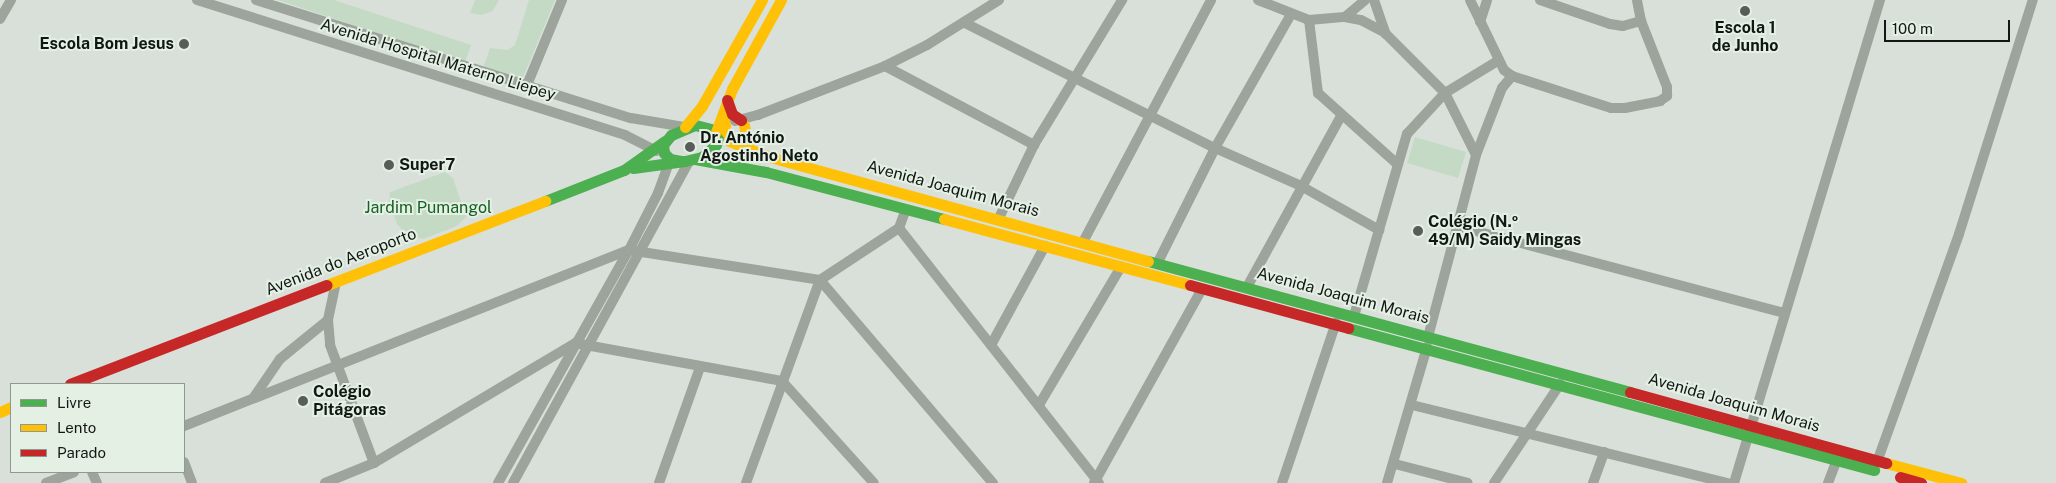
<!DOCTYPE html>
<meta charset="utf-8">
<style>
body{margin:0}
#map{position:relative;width:2056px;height:483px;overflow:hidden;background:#d9e0da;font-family:"Public Sans",sans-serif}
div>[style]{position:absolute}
.green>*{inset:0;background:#c4dac5}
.street>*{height:10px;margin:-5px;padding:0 5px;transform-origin:5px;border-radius:5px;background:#9ca49c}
.fast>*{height:11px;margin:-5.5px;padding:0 5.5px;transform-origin:5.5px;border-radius:5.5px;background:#4caf50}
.slow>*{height:11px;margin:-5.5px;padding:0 5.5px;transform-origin:5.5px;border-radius:5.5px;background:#ffc107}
.jam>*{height:11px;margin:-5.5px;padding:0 5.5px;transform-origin:5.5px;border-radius:5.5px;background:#c62828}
.dots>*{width:14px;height:14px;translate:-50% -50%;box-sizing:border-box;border:2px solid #e4f0e4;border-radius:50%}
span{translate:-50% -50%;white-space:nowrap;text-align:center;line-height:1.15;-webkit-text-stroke:4px #e4f0e4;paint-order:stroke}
.poi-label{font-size:16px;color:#121713;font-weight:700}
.right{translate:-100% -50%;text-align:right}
.left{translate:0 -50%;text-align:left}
.street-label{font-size:16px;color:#121713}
.park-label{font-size:16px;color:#156022}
.legend{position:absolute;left:10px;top:383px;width:175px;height:90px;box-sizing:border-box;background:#e4f0e4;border:1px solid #909990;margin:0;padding:6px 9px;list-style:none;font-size:15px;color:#121713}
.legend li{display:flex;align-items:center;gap:10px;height:25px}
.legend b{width:25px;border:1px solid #909990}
.scale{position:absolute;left:1884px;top:20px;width:126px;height:22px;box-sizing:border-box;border:2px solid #121713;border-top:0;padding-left:6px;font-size:15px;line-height:18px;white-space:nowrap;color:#121713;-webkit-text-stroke:4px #e4f0e4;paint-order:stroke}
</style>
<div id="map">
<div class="green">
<i style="clip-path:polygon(278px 0,334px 0,471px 45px,465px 62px)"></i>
<i style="clip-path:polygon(475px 0,499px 0,493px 11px,482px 15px,470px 13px)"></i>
<i style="clip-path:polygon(529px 0,555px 0,522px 80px,483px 68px,490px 48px,507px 50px,515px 45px)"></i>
<i style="clip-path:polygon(1415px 137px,1466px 152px,1458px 178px,1407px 163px)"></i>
<i style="clip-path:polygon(445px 172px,453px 178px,466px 217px,457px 226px,423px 239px,407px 235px,397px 224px,389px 201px,390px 192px)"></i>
</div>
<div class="street">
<i style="left:197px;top:0;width:449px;rotate:17.5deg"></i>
<i style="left:625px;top:135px;width:35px;rotate:27deg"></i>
<i style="left:256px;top:0;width:393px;rotate:17.5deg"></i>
<i style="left:631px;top:118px;width:55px;rotate:9.5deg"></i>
<i style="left:1258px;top:0;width:55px;rotate:21.4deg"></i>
<i style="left:1309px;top:20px;width:36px;rotate:-5deg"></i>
<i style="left:1345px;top:17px;width:16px;rotate:11deg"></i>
<i style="left:1361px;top:20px;width:27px;rotate:28deg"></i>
<i style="left:1374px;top:0;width:36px;rotate:71deg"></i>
<i style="left:1386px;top:34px;width:83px;rotate:45deg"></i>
<i style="left:1445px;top:93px;width:69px;rotate:63.4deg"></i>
<i style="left:1470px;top:0;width:78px;rotate:64.1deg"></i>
<i style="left:1504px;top:70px;width:10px;rotate:37deg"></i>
<i style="left:1512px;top:76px;width:104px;rotate:17.9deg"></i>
<i style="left:1611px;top:108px;width:14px"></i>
<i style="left:1625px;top:108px;width:36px;rotate:-11deg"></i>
<i style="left:1660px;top:101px;width:9px;rotate:-36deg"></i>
<i style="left:1667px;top:96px;width:9px;rotate:-90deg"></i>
<i style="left:1667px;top:87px;width:71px;rotate:-111.5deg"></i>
<i style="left:1641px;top:21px;width:21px;rotate:-101deg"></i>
<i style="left:1540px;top:0;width:74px;rotate:18.9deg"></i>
<i style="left:1610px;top:24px;width:13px;rotate:9deg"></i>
<i style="left:1623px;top:26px;width:19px;rotate:-16deg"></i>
<i style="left:1345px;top:17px;width:26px;rotate:-40deg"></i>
<i style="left:0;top:19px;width:22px;rotate:-60deg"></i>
<i style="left:1309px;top:20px;width:74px;rotate:83deg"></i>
<i style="left:1318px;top:93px;width:106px;rotate:41.9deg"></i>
<i style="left:1480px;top:22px;width:23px;rotate:-72deg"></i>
<i style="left:965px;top:23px;width:280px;rotate:26.6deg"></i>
<i style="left:1215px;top:148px;width:94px;rotate:23.8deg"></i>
<i style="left:1301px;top:186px;width:90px;rotate:29.4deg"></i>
<i style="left:885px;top:66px;width:169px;rotate:27.9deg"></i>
<i style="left:527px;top:85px;width:92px;rotate:-67.6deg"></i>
<i style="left:735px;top:121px;width:24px;rotate:-15deg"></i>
<i style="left:758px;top:115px;width:136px;rotate:-21.1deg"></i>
<i style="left:885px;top:66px;width:47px;rotate:-26.6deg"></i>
<i style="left:927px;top:45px;width:85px;rotate:-32deg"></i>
<i style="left:999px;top:218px;width:81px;rotate:-64.4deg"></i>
<i style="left:1034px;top:145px;width:170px;rotate:-58.7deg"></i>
<i style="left:1457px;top:226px;width:338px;rotate:14.9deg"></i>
<i style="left:899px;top:228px;width:324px;rotate:51.9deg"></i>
<i style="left:1083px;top:242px;width:274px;rotate:-62.1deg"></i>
<i style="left:1158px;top:262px;width:127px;rotate:-63.4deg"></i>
<i style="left:1215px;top:148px;width:154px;rotate:-60.4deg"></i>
<i style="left:336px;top:282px;width:39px;rotate:102deg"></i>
<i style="left:328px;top:320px;width:25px;rotate:85deg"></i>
<i style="left:330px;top:345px;width:126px;rotate:69.6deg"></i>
<i style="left:374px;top:463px;width:234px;rotate:-30.8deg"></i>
<i style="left:575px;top:343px;width:210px;rotate:10.4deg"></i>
<i style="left:782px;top:381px;width:137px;rotate:48deg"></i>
<i style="left:1247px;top:287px;width:195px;rotate:-61.2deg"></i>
<i style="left:1354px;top:316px;width:190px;rotate:-73.8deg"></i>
<i style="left:1407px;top:134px;width:56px;rotate:-47.2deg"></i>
<i style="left:1445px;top:93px;width:63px;rotate:-31.4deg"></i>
<i style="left:1428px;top:337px;width:188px;rotate:-75.2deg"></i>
<i style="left:1476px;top:155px;width:72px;rotate:-68.8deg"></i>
<i style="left:1502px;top:88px;width:16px;rotate:-50deg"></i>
<i style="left:991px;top:345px;width:113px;rotate:-61.4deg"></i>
<i style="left:254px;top:397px;width:46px;rotate:-55.6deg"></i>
<i style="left:280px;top:359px;width:62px;rotate:-39.1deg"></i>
<i style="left:1039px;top:405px;width:161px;rotate:-59.3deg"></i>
<i style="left:1412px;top:405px;width:325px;rotate:13.9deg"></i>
<i style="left:184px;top:426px;width:479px;rotate:-21.6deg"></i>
<i style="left:629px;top:250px;width:193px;rotate:8.9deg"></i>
<i style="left:820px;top:280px;width:267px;rotate:49.6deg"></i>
<i style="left:184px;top:462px;width:22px;rotate:69deg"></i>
<i style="left:1877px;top:462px;width:242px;rotate:-70.2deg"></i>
<i style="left:1959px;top:234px;width:245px;rotate:-72.5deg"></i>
<i style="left:1395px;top:464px;width:75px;rotate:14.6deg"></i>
<i style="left:92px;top:472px;width:12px;rotate:66deg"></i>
<i style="left:46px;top:483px;width:30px;rotate:-21deg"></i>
<i style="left:325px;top:483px;width:53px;rotate:-22.2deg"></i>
<i style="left:498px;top:483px;width:267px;rotate:-60.7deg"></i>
<i style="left:629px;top:250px;width:64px;rotate:-63deg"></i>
<i style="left:658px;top:193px;width:35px;rotate:-70deg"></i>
<i style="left:513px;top:483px;width:368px;rotate:-61.3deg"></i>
<i style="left:659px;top:483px;width:123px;rotate:-70.5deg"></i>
<i style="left:746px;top:483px;width:216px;rotate:-70deg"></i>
<i style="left:820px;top:280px;width:95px;rotate:-33.4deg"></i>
<i style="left:899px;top:228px;width:20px;rotate:-70deg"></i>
<i style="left:1094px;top:483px;width:222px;rotate:-60.9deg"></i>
<i style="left:1282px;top:483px;width:169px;rotate:-71.4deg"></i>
<i style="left:1387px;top:483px;width:142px;rotate:-73.6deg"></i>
<i style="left:1494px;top:483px;width:119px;rotate:-56.3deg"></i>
<i style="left:1593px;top:483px;width:33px;rotate:-70deg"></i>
<i style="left:1734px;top:483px;width:505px;rotate:-73.18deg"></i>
<i style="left:1828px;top:483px;width:25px;rotate:-69deg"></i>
</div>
<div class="fast">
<i style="left:695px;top:159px;width:72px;rotate:10.4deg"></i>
<i style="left:766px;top:172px;width:184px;rotate:14.8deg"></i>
<i style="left:633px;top:168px;width:52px;rotate:-7.7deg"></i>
<i style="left:685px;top:161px;width:17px;rotate:-13deg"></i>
<i style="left:702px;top:157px;width:18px;rotate:-41deg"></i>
<i style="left:716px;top:145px;width:8px;rotate:-76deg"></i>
<i style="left:718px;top:137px;width:8px;rotate:-113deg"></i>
<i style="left:715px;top:130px;width:21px;rotate:-166deg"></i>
<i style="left:695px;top:125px;width:26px;rotate:157deg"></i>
<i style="left:671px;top:135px;width:13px;rotate:129deg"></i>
<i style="left:663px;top:145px;width:8px;rotate:83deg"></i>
<i style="left:664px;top:153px;width:8px;rotate:45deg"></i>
<i style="left:670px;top:159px;width:11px;rotate:10deg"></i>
<i style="left:545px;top:201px;width:85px;rotate:-21.4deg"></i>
<i style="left:624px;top:170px;width:50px;rotate:-35.3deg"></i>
<i style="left:1148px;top:261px;width:499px;rotate:15.2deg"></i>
<i style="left:1348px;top:328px;width:545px;rotate:15.11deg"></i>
</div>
<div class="slow">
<i style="left:723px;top:117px;width:16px;rotate:76deg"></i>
<i style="left:727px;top:133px;width:18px;rotate:47deg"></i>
<i style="left:744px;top:125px;width:25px;rotate:79deg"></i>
<i style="left:685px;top:127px;width:27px;rotate:-51deg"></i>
<i style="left:702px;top:106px;width:122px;rotate:-60.5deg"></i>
<i style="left:716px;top:132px;width:46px;rotate:-69.6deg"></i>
<i style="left:732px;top:89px;width:102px;rotate:-61.2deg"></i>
<i style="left:729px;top:141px;width:44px;rotate:21.3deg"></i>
<i style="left:770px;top:157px;width:392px;rotate:15.4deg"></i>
<i style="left:944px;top:219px;width:255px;rotate:15deg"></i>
<i style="left:327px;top:285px;width:234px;rotate:-21.1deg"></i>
<i style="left:0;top:412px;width:12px;rotate:-24deg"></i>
<i style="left:1886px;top:463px;width:78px;rotate:14.9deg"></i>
</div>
<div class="jam">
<i style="left:727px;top:100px;width:15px;rotate:70deg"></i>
<i style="left:732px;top:114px;width:11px;rotate:34deg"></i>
<i style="left:1190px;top:285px;width:164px;rotate:15.2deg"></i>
<i style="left:70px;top:384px;width:275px;rotate:-21.1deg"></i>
<i style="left:1630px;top:392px;width:266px;rotate:15.5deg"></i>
<i style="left:1900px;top:477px;width:22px;rotate:16deg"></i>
</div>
<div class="dots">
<i style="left:1745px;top:11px;background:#585d59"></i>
<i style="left:184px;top:44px;background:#585d59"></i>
<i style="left:690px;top:147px;background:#585d59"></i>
<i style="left:389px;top:165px;background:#585d59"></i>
<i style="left:1418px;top:231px;background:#585d59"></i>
<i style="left:303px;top:401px;background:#585d59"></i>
</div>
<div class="poi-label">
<span style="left:1745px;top:37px">Escola 1<br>de Junho</span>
<span class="right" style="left:174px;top:44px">Escola Bom Jesus</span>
<span class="left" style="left:700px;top:147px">Dr. António<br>Agostinho Neto</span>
<span class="left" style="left:399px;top:165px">Super7</span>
<span class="left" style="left:1428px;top:231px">Colégio (N.º<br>49/M) Saidy Mingas</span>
<span class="left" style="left:313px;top:401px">Colégio<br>Pitágoras</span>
</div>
<div class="street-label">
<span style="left:438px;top:60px;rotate:17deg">Avenida Hospital Materno Liepey</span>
<span style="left:953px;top:189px;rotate:15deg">Avenida Joaquim Morais</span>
<span style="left:341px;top:262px;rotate:-21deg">Avenida do Aeroporto</span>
<span style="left:1343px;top:296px;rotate:15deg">Avenida Joaquim Morais</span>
<span style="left:1734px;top:403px;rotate:16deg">Avenida Joaquim Morais</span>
</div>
<div class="park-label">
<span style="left:428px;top:208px">Jardim Pumangol</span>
</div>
<ul class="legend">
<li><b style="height:6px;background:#4caf50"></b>Livre</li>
<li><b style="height:6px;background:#ffc107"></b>Lento</li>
<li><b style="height:6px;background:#c62828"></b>Parado</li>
</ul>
<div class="scale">100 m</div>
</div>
